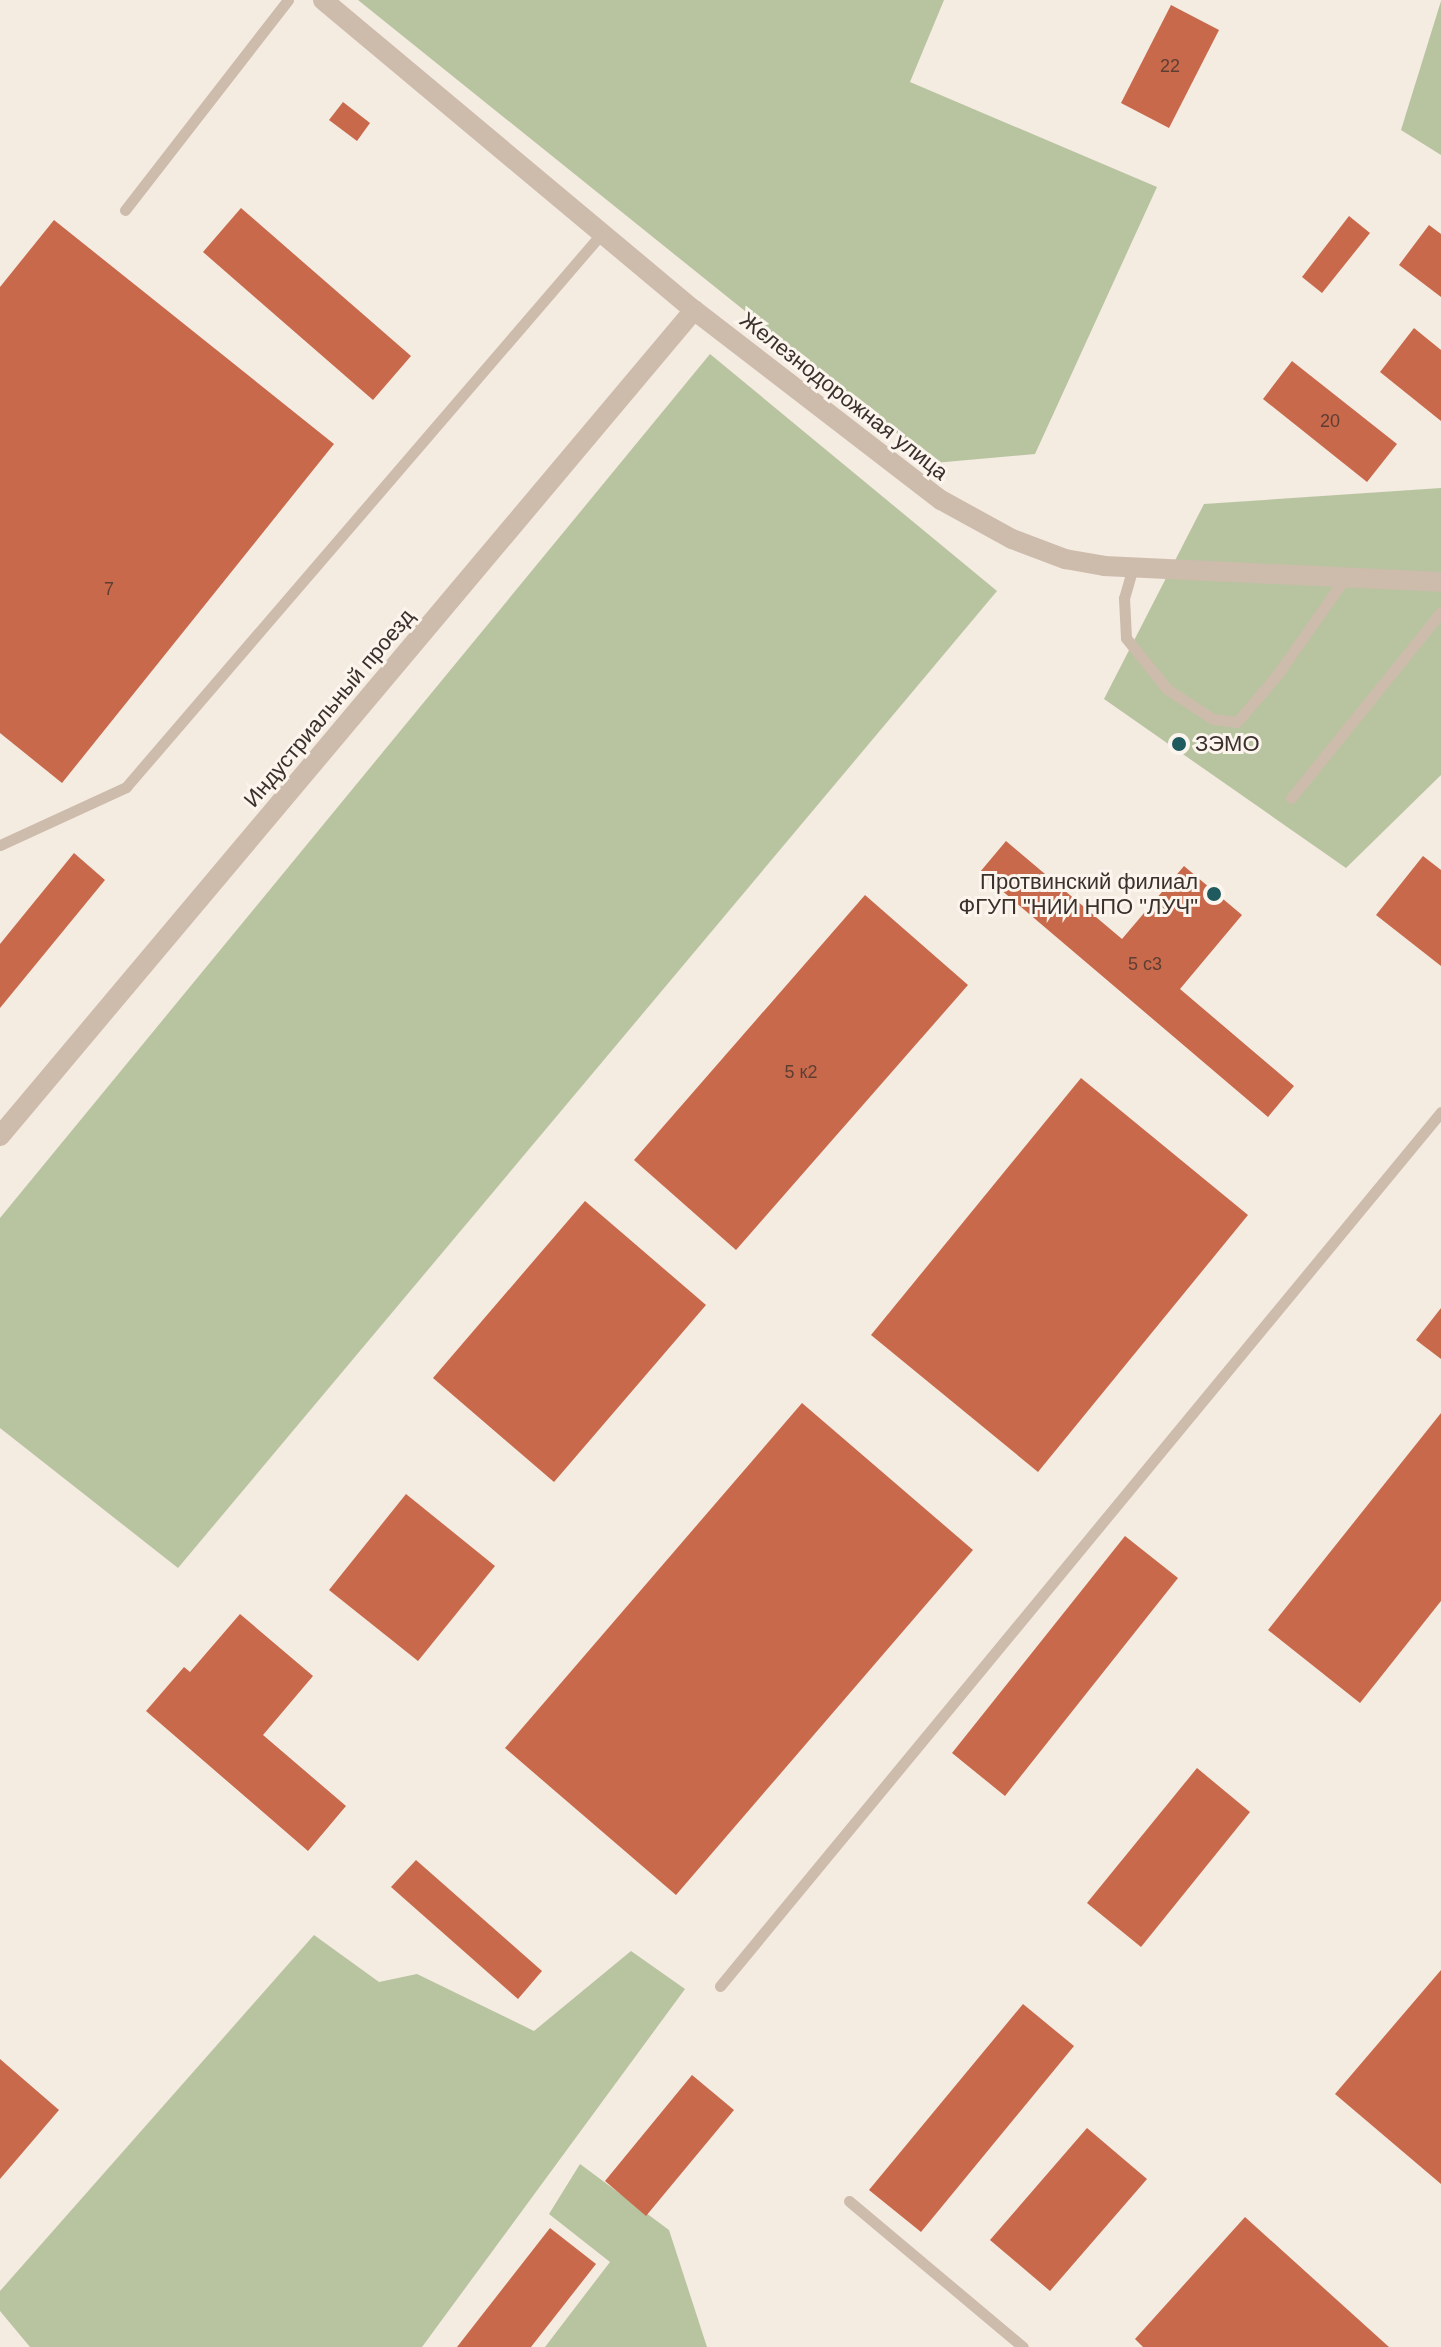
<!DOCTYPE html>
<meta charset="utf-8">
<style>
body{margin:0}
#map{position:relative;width:1441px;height:2347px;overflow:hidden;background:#f4ebe1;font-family:Arial,sans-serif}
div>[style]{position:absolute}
.green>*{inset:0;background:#b8c4a0}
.building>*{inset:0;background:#c8694b}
.service>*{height:11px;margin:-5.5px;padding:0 5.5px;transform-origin:5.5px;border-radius:5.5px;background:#cdbbac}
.minor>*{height:20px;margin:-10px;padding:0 10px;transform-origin:10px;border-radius:10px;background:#cdbbac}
.tertiary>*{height:20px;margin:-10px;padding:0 10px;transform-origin:10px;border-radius:10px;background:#cdbbac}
.dots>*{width:22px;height:22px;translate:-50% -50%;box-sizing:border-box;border:4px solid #fbf5ee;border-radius:50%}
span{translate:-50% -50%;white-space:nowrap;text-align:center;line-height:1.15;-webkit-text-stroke:6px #fbf5ee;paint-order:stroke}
.number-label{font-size:18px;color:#5e3e33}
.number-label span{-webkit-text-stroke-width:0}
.street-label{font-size:22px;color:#3b302b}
.poi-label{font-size:22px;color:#3b302b}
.left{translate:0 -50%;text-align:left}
.right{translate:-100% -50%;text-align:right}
</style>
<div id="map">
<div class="green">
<i style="clip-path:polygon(358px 0,944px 0,910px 82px,1157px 187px,1035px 454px,934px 463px)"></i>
<i style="clip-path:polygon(1441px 1px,1441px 155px,1401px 130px)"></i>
<i style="clip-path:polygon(710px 354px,997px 591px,178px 1568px,0 1428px,0 1218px)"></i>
<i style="clip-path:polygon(1441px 488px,1441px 775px,1346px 868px,1104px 699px,1204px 504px)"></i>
<i style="clip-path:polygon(314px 1935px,379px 1982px,417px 1974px,534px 2031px,631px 1951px,685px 1989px,422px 2347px,30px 2347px,0 2311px,0 2291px)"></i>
<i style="clip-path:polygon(580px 2164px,669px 2230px,707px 2347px,545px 2347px,610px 2262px,549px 2214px)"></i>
</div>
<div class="building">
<i style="clip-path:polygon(1171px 5px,1219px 30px,1169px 128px,1121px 103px)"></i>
<i style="clip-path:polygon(343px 102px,370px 123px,357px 141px,329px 120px)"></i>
<i style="clip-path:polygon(241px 208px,411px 356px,373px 400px,203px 252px)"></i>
<i style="clip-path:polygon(1349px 216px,1370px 233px,1322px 293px,1302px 277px)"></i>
<i style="clip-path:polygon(54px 220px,334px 444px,62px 783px,0 733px,0 287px)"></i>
<i style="clip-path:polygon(1429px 225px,1441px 234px,1441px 297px,1399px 265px)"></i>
<i style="clip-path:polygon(1414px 328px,1441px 350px,1441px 421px,1380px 372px)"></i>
<i style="clip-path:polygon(1292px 361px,1397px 444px,1367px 482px,1263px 399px)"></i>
<i style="clip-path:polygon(1006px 841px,1122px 939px,1184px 866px,1242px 915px,1180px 989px,1294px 1086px,1268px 1117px,980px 872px)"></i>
<i style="clip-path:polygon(74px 853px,105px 880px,0 1008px,0 944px)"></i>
<i style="clip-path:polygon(1423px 856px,1441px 870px,1441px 966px,1376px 915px)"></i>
<i style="clip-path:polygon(865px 895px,968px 985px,736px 1250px,634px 1160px)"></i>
<i style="clip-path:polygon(1081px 1078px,1248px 1215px,1038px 1472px,871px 1335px)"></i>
<i style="clip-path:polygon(585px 1201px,706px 1305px,554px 1482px,433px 1378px)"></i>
<i style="clip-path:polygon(1441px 1308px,1441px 1359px,1416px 1340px)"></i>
<i style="clip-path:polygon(802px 1403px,973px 1550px,676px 1895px,505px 1748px)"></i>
<i style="clip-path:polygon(1441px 1413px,1441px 1601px,1360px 1703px,1268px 1630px)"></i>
<i style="clip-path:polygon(406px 1494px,495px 1566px,418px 1661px,329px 1590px)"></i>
<i style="clip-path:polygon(1125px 1536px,1178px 1578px,1005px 1796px,952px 1753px)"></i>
<i style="clip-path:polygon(240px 1614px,313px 1676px,263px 1735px,346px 1806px,308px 1851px,146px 1711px,184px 1667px,190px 1672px)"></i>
<i style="clip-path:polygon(1197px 1768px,1250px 1812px,1141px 1947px,1087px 1903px)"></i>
<i style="clip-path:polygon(416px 1860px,542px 1971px,518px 1999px,391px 1887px)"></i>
<i style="clip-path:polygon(1441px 1970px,1441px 2184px,1335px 2094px)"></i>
<i style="clip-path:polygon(1023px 2004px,1074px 2046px,921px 2232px,869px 2190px)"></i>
<i style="clip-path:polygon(0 2059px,59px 2110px,0 2179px)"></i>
<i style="clip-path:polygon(692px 2075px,734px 2110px,646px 2216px,605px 2181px)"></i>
<i style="clip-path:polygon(1087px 2128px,1147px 2179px,1050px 2291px,990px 2240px)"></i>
<i style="clip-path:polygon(1245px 2217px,1389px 2347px,1143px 2347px,1135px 2339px)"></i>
<i style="clip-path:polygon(550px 2228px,596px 2264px,531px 2347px,457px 2347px)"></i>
</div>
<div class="service">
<i style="left:125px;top:210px;width:266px;rotate:-52.2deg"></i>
<i style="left:1133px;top:567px;width:32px;rotate:106deg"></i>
<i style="left:1124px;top:598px;width:40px;rotate:87.1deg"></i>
<i style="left:1126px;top:638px;width:65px;rotate:51.2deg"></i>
<i style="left:1167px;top:689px;width:55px;rotate:33.1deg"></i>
<i style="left:1213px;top:719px;width:24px;rotate:7deg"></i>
<i style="left:1237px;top:722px;width:62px;rotate:-49.6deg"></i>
<i style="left:1277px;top:675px;width:118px;rotate:-55deg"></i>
<i style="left:1291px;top:798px;width:239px;rotate:-51.1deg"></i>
<i style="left:0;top:845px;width:139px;rotate:-24.7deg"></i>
<i style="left:126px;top:787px;width:730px;rotate:-49.33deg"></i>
<i style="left:720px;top:1986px;width:1133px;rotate:-50.48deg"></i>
<i style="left:849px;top:2201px;width:227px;rotate:40deg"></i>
</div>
<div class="minor">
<i style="left:0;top:1136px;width:1079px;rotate:-49.96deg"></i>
</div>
<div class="tertiary">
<i style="left:323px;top:0;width:483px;rotate:39.9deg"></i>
<i style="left:694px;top:310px;width:312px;rotate:37.6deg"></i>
<i style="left:941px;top:500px;width:81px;rotate:28.8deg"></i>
<i style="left:1012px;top:539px;width:57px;rotate:20.7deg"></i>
<i style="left:1065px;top:559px;width:40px;rotate:10deg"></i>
<i style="left:1104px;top:566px;width:337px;rotate:2.7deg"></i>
</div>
<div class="dots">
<i style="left:1179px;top:744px;background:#1f5a5e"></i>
<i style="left:1214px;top:894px;background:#1f5a5e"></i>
</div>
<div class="number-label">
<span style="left:1170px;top:66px">22</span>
<span style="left:1330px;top:421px">20</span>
<span style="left:109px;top:589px">7</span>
<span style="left:1145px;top:964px">5 с3</span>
<span style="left:801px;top:1072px">5 к2</span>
</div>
<div class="street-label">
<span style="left:844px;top:396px;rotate:38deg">Железнодорожная улица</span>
<span style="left:329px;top:708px;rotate:-50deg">Индустриальный проезд</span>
</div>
<div class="poi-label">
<span class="left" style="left:1195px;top:744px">ЗЭМО</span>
<span class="right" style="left:1198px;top:894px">Протвинский филиал<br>ФГУП "НИИ НПО "ЛУЧ"</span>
</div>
</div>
